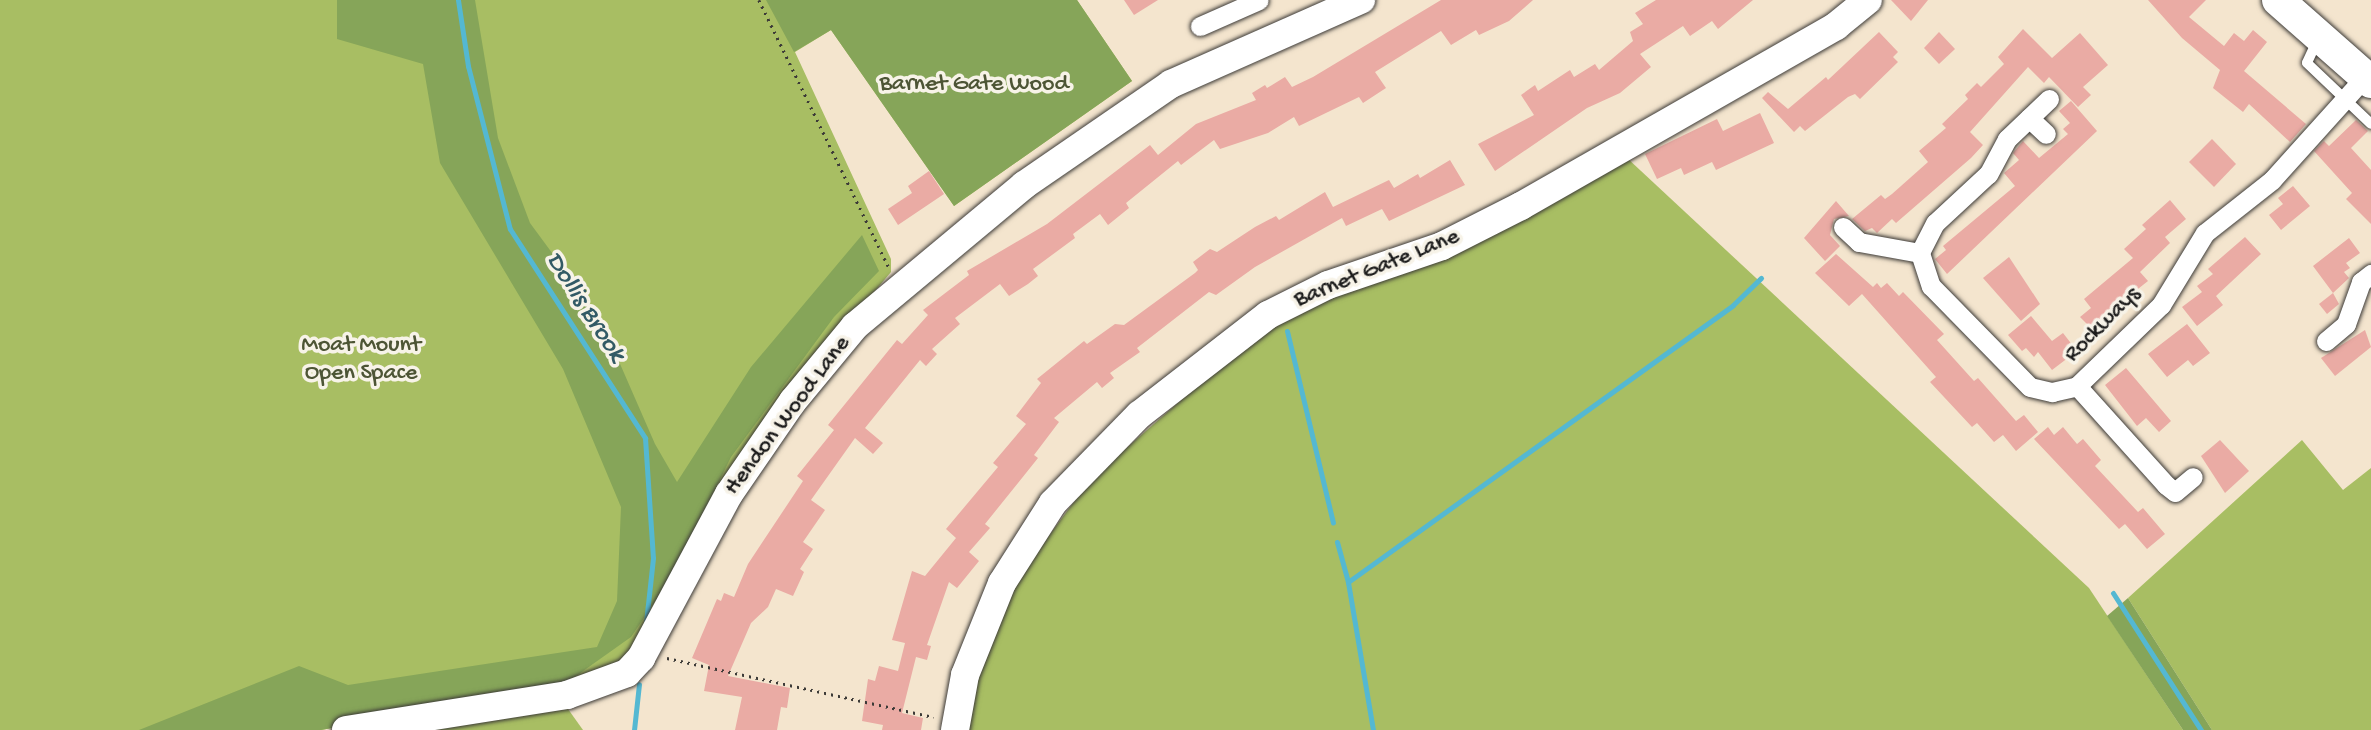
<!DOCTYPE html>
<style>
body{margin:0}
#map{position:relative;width:2371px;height:730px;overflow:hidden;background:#f4e5ce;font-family:"Gochi Hand",sans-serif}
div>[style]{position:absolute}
.green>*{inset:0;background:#a8be63}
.forest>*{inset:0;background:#86a559}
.stream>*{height:5px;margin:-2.5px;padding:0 2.5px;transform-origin:2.5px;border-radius:2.5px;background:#54b8d2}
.building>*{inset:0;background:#eaaba4}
.path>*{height:2.5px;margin-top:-1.25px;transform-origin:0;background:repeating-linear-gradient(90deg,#3c3a37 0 2px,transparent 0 7px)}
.roads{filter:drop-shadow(0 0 2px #3c3a37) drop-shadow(0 0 2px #3c3a37)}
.lane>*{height:10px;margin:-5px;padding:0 5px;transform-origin:5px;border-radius:5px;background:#fff}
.street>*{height:19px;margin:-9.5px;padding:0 9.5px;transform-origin:9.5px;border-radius:9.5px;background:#fff}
.secondary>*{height:28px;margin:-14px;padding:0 14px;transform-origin:14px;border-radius:14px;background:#fff}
.primary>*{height:32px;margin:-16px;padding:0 16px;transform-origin:16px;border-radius:16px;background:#fff}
span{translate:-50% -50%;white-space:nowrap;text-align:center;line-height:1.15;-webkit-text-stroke:7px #f7f3e8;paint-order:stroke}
.park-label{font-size:24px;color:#4d5535}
.street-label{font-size:24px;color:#1c1c1c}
.water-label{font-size:26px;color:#325a65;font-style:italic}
</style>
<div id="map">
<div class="green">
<i style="clip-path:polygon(0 0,1077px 0,1132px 81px,954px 206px,831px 30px,795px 52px,891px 259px,891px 272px,831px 343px,627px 673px,321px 730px,0 730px)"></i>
<i style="clip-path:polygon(1626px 157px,2089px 588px,2183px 730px,968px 730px,967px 702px,1017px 579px,1090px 480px,1261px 330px)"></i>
<i style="clip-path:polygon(2302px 440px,2343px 490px,2371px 468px,2371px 730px,2212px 730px,2128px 598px)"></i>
<i style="clip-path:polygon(568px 709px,583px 730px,381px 730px)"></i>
</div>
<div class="forest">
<i style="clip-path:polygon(337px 0,475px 0,498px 138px,530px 223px,600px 318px,655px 444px,677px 482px,751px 367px,862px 235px,879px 271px,834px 317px,731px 457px,671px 578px,631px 637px,562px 686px,321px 730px,139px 730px,299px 666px,348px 685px,597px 647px,617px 601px,621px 507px,563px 369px,440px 163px,423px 64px,337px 39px)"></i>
<i style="clip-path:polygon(766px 0,1077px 0,1132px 81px,954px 206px,831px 30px,794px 52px)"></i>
<i style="clip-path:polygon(2128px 598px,2212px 730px,2183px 730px,2107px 616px)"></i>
</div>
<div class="stream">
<i style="left:458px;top:0;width:67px;rotate:81.4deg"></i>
<i style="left:468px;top:66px;width:168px;rotate:75.6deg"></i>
<i style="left:510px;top:229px;width:249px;rotate:57.1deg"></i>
<i style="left:645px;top:438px;width:120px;rotate:86.2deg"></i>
<i style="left:653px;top:558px;width:64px;rotate:96.2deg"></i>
<i style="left:1287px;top:331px;width:197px;rotate:76.5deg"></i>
<i style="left:1337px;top:542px;width:41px;rotate:74.6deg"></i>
<i style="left:2113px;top:593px;width:163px;rotate:57.3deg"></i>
<i style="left:634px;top:730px;width:46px;rotate:-83.8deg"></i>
<i style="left:1373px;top:730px;width:150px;rotate:-99.6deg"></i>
<i style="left:1348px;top:582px;width:474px;rotate:-35.7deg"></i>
<i style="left:1733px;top:305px;width:39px;rotate:-44deg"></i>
</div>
<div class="building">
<i style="clip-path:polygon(1124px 0,1158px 0,1134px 15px)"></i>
<i style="clip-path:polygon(1441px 0,1533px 0,1509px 21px,1479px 35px,1476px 30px,1451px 45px,1441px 31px,1375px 72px,1386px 88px,1363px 103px,1359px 97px,1299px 126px,1294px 117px,1268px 133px,1220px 149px,1214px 140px,1181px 165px,1178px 161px,1126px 203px,1129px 208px,1108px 225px,1100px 214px,1073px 234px,1075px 238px,1033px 269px,1038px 276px,1028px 284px,1009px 296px,1000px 284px,955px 318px,960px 324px,932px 349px,937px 354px,926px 366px,920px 360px,865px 428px,883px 443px,873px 454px,855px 438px,811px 500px,825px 510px,803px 542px,813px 549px,800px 569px,804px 572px,793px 596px,776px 589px,768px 607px,751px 623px,728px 676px,790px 688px,787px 708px,781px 707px,777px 730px,735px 730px,742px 697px,704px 691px,709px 665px,692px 658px,717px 599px,721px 601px,724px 593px,734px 597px,748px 564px,803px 481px,797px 476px,834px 430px,828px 425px,897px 340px,902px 344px,928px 315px,923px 310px,969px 275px,967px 271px,1047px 224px,1150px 145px,1158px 155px,1196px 124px,1256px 100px,1252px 93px,1265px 85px,1267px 88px,1285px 77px,1292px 87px,1313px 77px)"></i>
<i style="clip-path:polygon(1656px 0,1753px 0,1718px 29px,1712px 21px,1690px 36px,1683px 26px,1640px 54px,1651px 67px,1620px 93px,1587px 108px,1495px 171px,1478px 144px,1534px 115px,1521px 95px,1535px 85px,1538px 91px,1570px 70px,1574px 77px,1595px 64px,1599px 70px,1633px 41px,1630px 32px,1643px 24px,1635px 13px)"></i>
<i style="clip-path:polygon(1891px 0,1928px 0,1911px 21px)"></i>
<i style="clip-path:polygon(2148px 0,2206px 0,2189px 17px,2224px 46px,2234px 33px,2244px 41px,2253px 30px,2267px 42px,2244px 71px,2306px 124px,2290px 142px,2249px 104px,2243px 112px,2213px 88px,2220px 70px,2182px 38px)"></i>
<i style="clip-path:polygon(2023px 29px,2052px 58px,2080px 33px,2108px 65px,2083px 87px,2091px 95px,2078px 107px,2049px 77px,2044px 83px,2028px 67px,1970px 132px,1983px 145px,1971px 158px,1896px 223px,1892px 219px,1877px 233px,1872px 228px,1865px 231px,1852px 219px,1881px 195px,1885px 199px,1892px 194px,1928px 162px,1919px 151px,1946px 128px,1942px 124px,1968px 99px,1965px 95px,1977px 83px,1981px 87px,2004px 64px,1998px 57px)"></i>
<i style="clip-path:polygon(1879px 32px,1898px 52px,1893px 57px,1898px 62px,1860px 99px,1855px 94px,1848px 97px,1805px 131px,1800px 126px,1794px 132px,1762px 98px,1768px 92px,1788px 109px,1826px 77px,1828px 80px)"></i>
<i style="clip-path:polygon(1939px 32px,1955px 49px,1939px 64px,1924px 48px)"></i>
<i style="clip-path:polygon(2071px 101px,2097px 131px,1947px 274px,1935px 259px,1946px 250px,1943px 246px,2015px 186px,2004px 173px,2019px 160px,2013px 153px,2023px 141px,2039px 158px,2068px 134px,2063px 129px,2070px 123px,2059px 111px)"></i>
<i style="clip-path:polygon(1760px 113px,1774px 143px,1716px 170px,1712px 162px,1684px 175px,1681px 168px,1657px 179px,1645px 154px,1717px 119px,1723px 131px)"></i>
<i style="clip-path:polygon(2356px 120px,2368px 131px,2351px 148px,2371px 170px,2371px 224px,2346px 199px,2352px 193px,2314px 151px,2324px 141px,2329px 146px)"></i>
<i style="clip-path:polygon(2212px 139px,2236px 164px,2214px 187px,2189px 162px)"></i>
<i style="clip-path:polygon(1450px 160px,1465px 185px,1389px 221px,1382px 209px,1346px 226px,1342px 218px,1255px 267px,1216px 295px,1209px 292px,1137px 348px,1140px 352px,1110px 373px,1114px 378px,1102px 388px,1097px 382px,1054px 418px,1059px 422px,1034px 455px,1038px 458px,985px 524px,990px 528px,969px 552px,979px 561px,957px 588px,949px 582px,927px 645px,931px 646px,927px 660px,916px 657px,902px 713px,923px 718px,921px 730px,882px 730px,883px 725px,862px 721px,868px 679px,875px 681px,879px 666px,898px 671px,905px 643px,892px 640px,912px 571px,925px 576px,956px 538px,946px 529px,998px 467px,993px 463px,1026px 424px,1016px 416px,1041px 383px,1037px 379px,1084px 341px,1087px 344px,1115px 324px,1124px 325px,1195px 273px,1198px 270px,1193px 262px,1210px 249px,1217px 252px,1255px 227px,1276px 216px,1279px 220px,1325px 192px,1333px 207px,1389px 180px,1394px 188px,1418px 174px,1420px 178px)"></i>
<i style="clip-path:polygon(929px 171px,944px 194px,898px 225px,888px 209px,912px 193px,908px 186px)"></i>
<i style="clip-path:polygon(2293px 186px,2310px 206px,2281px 230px,2269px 215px,2283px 204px,2278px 198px)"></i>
<i style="clip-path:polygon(2170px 200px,2186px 219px,2165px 237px,2170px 243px,2140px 272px,2148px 281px,2090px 327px,2080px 317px,2091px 308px,2084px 299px,2133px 258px,2124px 249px,2146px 229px,2142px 225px)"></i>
<i style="clip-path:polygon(1836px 201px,1849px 216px,1834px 219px,1830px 235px,1840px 246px,1825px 261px,1804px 238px)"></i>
<i style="clip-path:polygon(2245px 237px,2261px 254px,2216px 296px,2223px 305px,2197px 326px,2182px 307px,2202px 292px,2197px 286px,2213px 274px,2208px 269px)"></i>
<i style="clip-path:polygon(2349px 238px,2360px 253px,2346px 263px,2350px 268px,2344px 272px,2349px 278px,2333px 293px,2313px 266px)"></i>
<i style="clip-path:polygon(1836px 254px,1873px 287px,1877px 283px,1881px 288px,1887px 283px,1899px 296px,1903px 292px,1944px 334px,1937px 340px,1974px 381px,1978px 378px,2016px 421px,2024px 415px,2038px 432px,2016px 451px,2003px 435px,1994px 442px,1977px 423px,1972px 427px,1930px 382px,1936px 377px,1862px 294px,1849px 306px,1815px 273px)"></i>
<i style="clip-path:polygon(2009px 257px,2040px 304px,2021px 321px,1983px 278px)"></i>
<i style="clip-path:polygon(2333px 293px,2339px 304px,2327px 314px,2319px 304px)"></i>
<i style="clip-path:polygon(2031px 316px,2052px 341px,2063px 333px,2077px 351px,2052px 370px,2038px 352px,2034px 357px,2026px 348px,2022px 351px,2008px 335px)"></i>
<i style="clip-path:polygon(2187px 324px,2210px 353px,2193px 366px,2188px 360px,2167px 377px,2148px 354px)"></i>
<i style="clip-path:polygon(2365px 330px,2371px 347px,2335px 376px,2321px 358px)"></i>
<i style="clip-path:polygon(2126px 368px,2171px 421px,2159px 432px,2146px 418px,2137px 426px,2105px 385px)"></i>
<i style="clip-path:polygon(2048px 427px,2054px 435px,2063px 427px,2077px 444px,2083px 439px,2101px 460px,2095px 466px,2138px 512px,2143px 508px,2165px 534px,2147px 549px,2125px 524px,2119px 529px,2034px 439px)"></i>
<i style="clip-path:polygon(2220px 440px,2249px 471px,2225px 493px,2201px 456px)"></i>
</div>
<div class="path">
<i style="left:759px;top:0;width:298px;rotate:64.1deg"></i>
<i style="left:667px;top:658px;width:273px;rotate:12.5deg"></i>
</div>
<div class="roads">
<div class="lane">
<i style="left:2318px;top:39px;width:26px;rotate:115deg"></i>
<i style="left:2307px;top:63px;width:88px;rotate:43.6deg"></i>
</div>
<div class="street">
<i style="left:1200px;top:26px;width:64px;rotate:-23.8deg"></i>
<i style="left:2049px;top:99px;width:58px;rotate:136.4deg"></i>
<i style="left:2007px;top:139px;width:40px;rotate:118deg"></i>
<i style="left:1988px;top:174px;width:72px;rotate:137.2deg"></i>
<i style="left:1935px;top:223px;width:34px;rotate:117deg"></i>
<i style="left:1920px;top:253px;width:35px;rotate:72deg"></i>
<i style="left:1931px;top:286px;width:141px;rotate:45.6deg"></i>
<i style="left:2030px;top:387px;width:23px;rotate:13deg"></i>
<i style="left:2052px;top:392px;width:26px;rotate:-13deg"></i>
<i style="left:2077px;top:386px;width:117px;rotate:-44deg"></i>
<i style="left:2161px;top:305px;width:84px;rotate:-58.6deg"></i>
<i style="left:2205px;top:233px;width:85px;rotate:-38.3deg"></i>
<i style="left:2272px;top:180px;width:147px;rotate:-48deg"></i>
<i style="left:2029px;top:118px;width:23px;rotate:43deg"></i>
<i style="left:1843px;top:227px;width:22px;rotate:43deg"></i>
<i style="left:1859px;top:242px;width:62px;rotate:10.2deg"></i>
<i style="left:2326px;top:341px;width:26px;rotate:-40deg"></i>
<i style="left:2346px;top:324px;width:45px;rotate:-70.3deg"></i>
<i style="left:2361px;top:282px;width:13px;rotate:-39deg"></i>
<i style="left:2077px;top:386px;width:133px;rotate:48deg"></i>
<i style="left:2166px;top:485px;width:11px;rotate:38deg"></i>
<i style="left:2175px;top:492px;width:23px;rotate:-40deg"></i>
</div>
<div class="secondary">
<i style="left:346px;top:730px;width:224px;rotate:-9deg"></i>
<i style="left:567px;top:695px;width:64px;rotate:-20.1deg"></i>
<i style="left:627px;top:673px;width:21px;rotate:-47deg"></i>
<i style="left:641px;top:658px;width:186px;rotate:-61.8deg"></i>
<i style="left:729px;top:494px;width:113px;rotate:-55.5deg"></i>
<i style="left:793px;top:401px;width:97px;rotate:-50.4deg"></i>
<i style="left:855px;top:326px;width:220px;rotate:-39.8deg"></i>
<i style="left:1024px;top:185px;width:178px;rotate:-34.5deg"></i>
<i style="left:1171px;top:84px;width:208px;rotate:-23.9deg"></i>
<i style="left:955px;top:730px;width:56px;rotate:-79.7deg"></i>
<i style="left:965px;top:675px;width:99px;rotate:-68.1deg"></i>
<i style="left:1002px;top:583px;width:95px;rotate:-57.5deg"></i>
<i style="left:1053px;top:503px;width:123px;rotate:-45.7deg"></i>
<i style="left:1139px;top:415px;width:163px;rotate:-37.8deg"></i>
<i style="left:1268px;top:315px;width:67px;rotate:-26.6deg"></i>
<i style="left:1328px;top:285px;width:120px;rotate:-18.9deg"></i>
<i style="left:1442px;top:246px;width:89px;rotate:-26.9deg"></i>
<i style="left:1521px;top:206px;width:363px;rotate:-29.7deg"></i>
<i style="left:1836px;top:26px;width:41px;rotate:-39.1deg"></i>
</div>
<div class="primary">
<i style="left:2278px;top:0;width:124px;rotate:41.4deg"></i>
</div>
</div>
<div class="park-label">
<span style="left:974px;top:85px">Barnet Gate Wood</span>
<span style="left:361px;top:360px">Moat Mount<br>Open Space</span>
</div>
<div class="street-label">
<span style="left:1377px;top:269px;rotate:-22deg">Barnet Gate Lane</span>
<span style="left:2103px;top:325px;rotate:-45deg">Rockways</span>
<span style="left:788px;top:416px;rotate:-53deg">Hendon Wood Lane</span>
</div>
<div class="water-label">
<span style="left:584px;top:308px;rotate:57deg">Dollis Brook</span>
</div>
</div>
